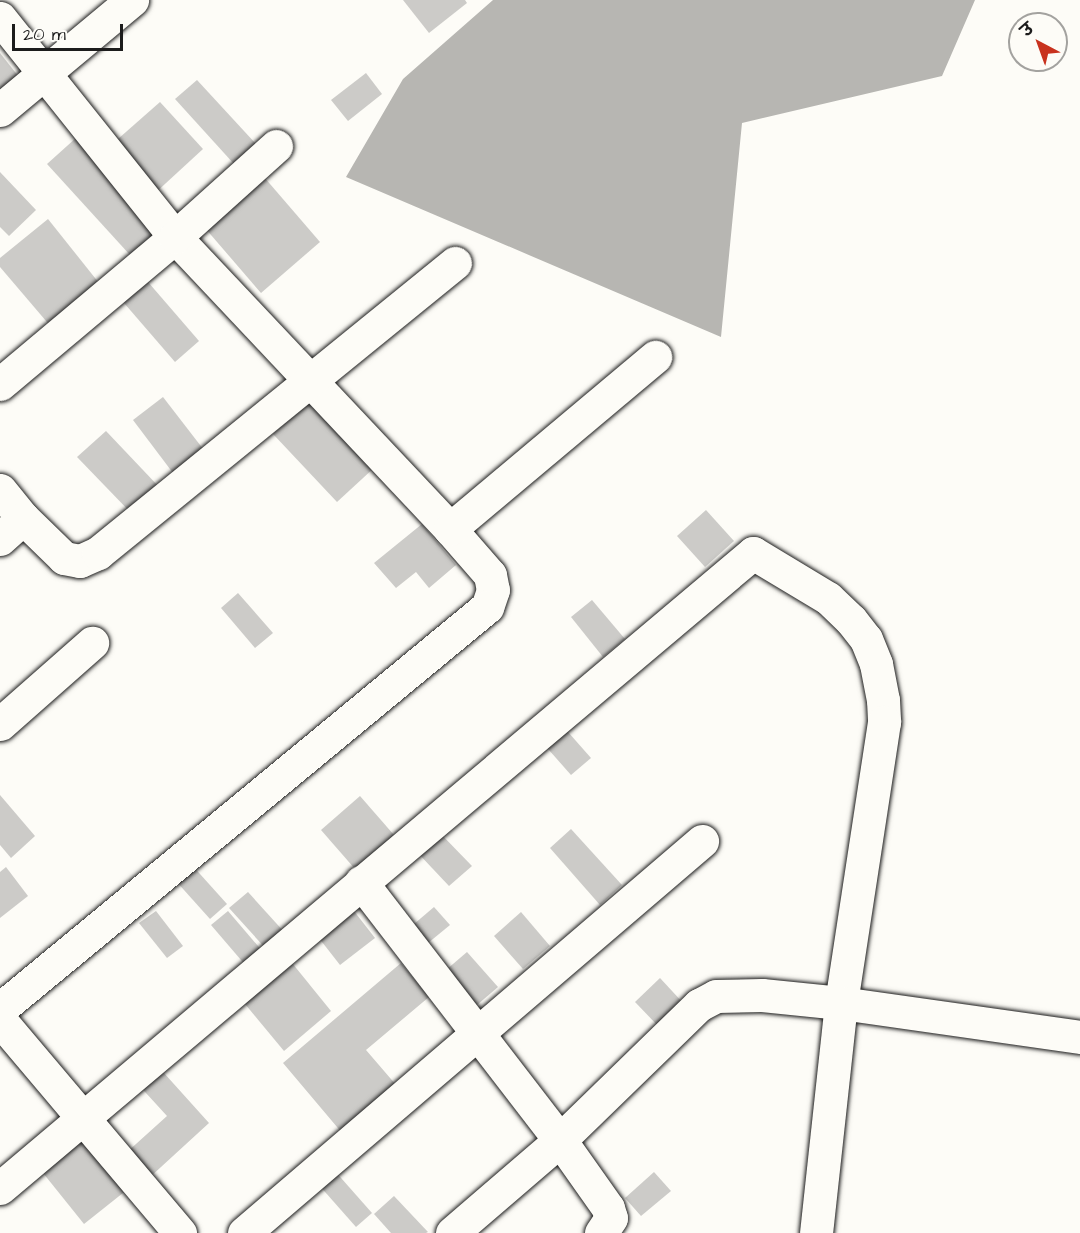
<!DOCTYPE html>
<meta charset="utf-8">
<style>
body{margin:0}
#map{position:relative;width:1080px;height:1233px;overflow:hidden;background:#fdfcf7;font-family:"Architects Daughter","Playpen Sans Deva",sans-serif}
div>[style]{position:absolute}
.water>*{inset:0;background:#b7b6b2}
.building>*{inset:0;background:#cccbc8}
.roads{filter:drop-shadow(0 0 2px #1c1c1c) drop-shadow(0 0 2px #1c1c1c)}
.minor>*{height:33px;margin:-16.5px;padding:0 16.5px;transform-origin:16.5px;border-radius:16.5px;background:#fdfcf7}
span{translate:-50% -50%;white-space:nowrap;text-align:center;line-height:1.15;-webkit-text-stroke:4.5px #fdfcf7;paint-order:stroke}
.north{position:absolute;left:1008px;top:12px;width:60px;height:60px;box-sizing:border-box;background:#fdfcf7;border:2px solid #a3a29f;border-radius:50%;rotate:319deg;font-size:16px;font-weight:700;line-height:24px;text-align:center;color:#1c1c1c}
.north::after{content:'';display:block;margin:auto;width:21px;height:27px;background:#c8321e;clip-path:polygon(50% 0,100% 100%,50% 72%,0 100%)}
.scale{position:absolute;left:12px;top:24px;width:111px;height:27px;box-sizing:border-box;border:3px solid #1c1c1c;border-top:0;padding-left:8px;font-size:18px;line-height:21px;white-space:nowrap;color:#1c1c1c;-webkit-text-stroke:4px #fdfcf7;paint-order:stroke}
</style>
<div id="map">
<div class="water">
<i style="clip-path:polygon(493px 0,975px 0,942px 76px,742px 123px,721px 337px,346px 177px,403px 79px)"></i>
</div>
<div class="building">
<i style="clip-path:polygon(403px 0,465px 0,467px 3px,429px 33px)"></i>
<i style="clip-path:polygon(0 53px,19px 77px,0 92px)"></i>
<i style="clip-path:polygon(366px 73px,382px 94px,348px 121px,331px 100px)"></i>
<i style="clip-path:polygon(197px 80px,256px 144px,234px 164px,175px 99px)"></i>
<i style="clip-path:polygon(160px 102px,203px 149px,153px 195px,110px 146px)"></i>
<i style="clip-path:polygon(77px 137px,160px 228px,130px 255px,47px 164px)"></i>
<i style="clip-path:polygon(0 172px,36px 210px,9px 236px,0 227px)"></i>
<i style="clip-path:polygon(264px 177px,320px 242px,261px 293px,205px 228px)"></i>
<i style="clip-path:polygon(48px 219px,99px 283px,52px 328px,0 267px,0 258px)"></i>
<i style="clip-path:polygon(142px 275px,199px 341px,175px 362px,118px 296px)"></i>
<i style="clip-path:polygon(163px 397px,207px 454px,176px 477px,133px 420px)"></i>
<i style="clip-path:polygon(311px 399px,375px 467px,337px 502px,273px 434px)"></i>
<i style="clip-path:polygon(106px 431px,161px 489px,133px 515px,77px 457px)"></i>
<i style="clip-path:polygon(706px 510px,734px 541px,705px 567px,677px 536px)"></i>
<i style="clip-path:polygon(422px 524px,456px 565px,429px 588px,416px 572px,396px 588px,374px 563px)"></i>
<i style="clip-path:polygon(238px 593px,273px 633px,255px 648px,221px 608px)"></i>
<i style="clip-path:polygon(592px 600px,625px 639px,603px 657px,571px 617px)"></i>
<i style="clip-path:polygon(561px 724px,591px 758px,571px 775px,541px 741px)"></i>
<i style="clip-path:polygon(0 795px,35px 836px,11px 858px,0 845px)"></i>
<i style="clip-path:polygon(360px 796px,394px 835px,355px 869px,321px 830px)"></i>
<i style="clip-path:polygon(571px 829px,622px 885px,600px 905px,550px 848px)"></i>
<i style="clip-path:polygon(438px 831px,472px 866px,449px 886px,416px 851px)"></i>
<i style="clip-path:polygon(191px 864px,227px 904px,210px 919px,175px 880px)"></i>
<i style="clip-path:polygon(6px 867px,28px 896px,0 918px,0 872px)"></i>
<i style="clip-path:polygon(248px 892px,286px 934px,267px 950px,229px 908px)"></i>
<i style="clip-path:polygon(350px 906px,375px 938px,340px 965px,315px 933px)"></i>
<i style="clip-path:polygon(434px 907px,450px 925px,422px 948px,407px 930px)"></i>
<i style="clip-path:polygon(156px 911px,183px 946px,167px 958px,139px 923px)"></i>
<i style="clip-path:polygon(228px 911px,264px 953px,247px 967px,211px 925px)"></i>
<i style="clip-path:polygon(521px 912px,550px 946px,523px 969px,494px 936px)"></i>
<i style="clip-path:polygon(467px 952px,498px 987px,470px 1011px,439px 976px)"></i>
<i style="clip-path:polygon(288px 958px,331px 1011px,284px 1051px,240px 998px)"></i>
<i style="clip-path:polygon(401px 963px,429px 997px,366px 1050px,403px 1093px,348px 1140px,283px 1063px)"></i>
<i style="clip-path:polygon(660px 978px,685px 1005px,660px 1028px,635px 1002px)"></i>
<i style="clip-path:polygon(155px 1063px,209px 1123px,149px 1178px,126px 1153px,167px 1116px,135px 1081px)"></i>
<i style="clip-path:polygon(79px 1128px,128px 1189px,84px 1224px,35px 1163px)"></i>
<i style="clip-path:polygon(334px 1170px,372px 1213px,356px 1227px,318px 1184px)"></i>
<i style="clip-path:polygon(654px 1172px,671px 1191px,641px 1216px,625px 1198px)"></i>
<i style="clip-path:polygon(394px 1196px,428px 1232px,426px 1233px,391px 1233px,374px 1214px)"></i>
</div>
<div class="roads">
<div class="minor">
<i style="left:0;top:18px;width:280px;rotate:51.4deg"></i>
<i style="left:175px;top:237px;width:401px;rotate:46.7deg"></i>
<i style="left:450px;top:529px;width:61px;rotate:49deg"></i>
<i style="left:490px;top:575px;width:15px;rotate:79deg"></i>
<i style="left:493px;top:590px;width:18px;rotate:109deg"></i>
<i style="left:487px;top:607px;width:631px;rotate:140.46deg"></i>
<i style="left:0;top:110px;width:172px;rotate:-39.8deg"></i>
<i style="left:0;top:384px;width:229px;rotate:-40deg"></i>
<i style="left:175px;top:237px;width:136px;rotate:-42deg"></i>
<i style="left:0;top:490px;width:36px;rotate:51deg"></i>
<i style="left:23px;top:518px;width:57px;rotate:44.3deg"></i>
<i style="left:64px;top:558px;width:16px;rotate:11deg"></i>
<i style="left:80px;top:561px;width:20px;rotate:-24deg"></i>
<i style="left:98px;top:553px;width:460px;rotate:-39.1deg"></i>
<i style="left:450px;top:529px;width:268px;rotate:-40deg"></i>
<i style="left:0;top:539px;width:31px;rotate:-42deg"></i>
<i style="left:0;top:724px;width:123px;rotate:-41.4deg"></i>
<i style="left:361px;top:882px;width:326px;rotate:52.4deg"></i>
<i style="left:560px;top:1140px;width:83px;rotate:54.8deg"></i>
<i style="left:608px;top:1208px;width:10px;rotate:73deg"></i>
<i style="left:611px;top:1218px;width:18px;rotate:124deg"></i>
<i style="left:0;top:1020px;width:279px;rotate:49.8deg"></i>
<i style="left:0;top:1188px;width:985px;rotate:-40.14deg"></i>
<i style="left:753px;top:553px;width:87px;rotate:31deg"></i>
<i style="left:828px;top:598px;width:32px;rotate:44deg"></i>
<i style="left:851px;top:620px;width:24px;rotate:52deg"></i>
<i style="left:866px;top:639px;width:27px;rotate:68deg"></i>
<i style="left:876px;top:664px;width:37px;rotate:79deg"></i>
<i style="left:883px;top:700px;width:22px;rotate:87deg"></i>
<i style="left:884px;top:722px;width:284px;rotate:98.7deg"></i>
<i style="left:841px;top:1003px;width:231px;rotate:96.2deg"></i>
<i style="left:244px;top:1233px;width:603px;rotate:-40.56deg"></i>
<i style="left:452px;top:1233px;width:143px;rotate:-40.7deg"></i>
<i style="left:560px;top:1140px;width:194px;rotate:-44.2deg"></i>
<i style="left:699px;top:1005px;width:19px;rotate:-28deg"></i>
<i style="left:716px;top:996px;width:46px;rotate:-1.2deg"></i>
<i style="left:762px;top:995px;width:79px;rotate:5.8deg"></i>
<i style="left:841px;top:1003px;width:241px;rotate:8.1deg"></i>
</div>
</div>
<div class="north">उ</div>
<div class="scale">20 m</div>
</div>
